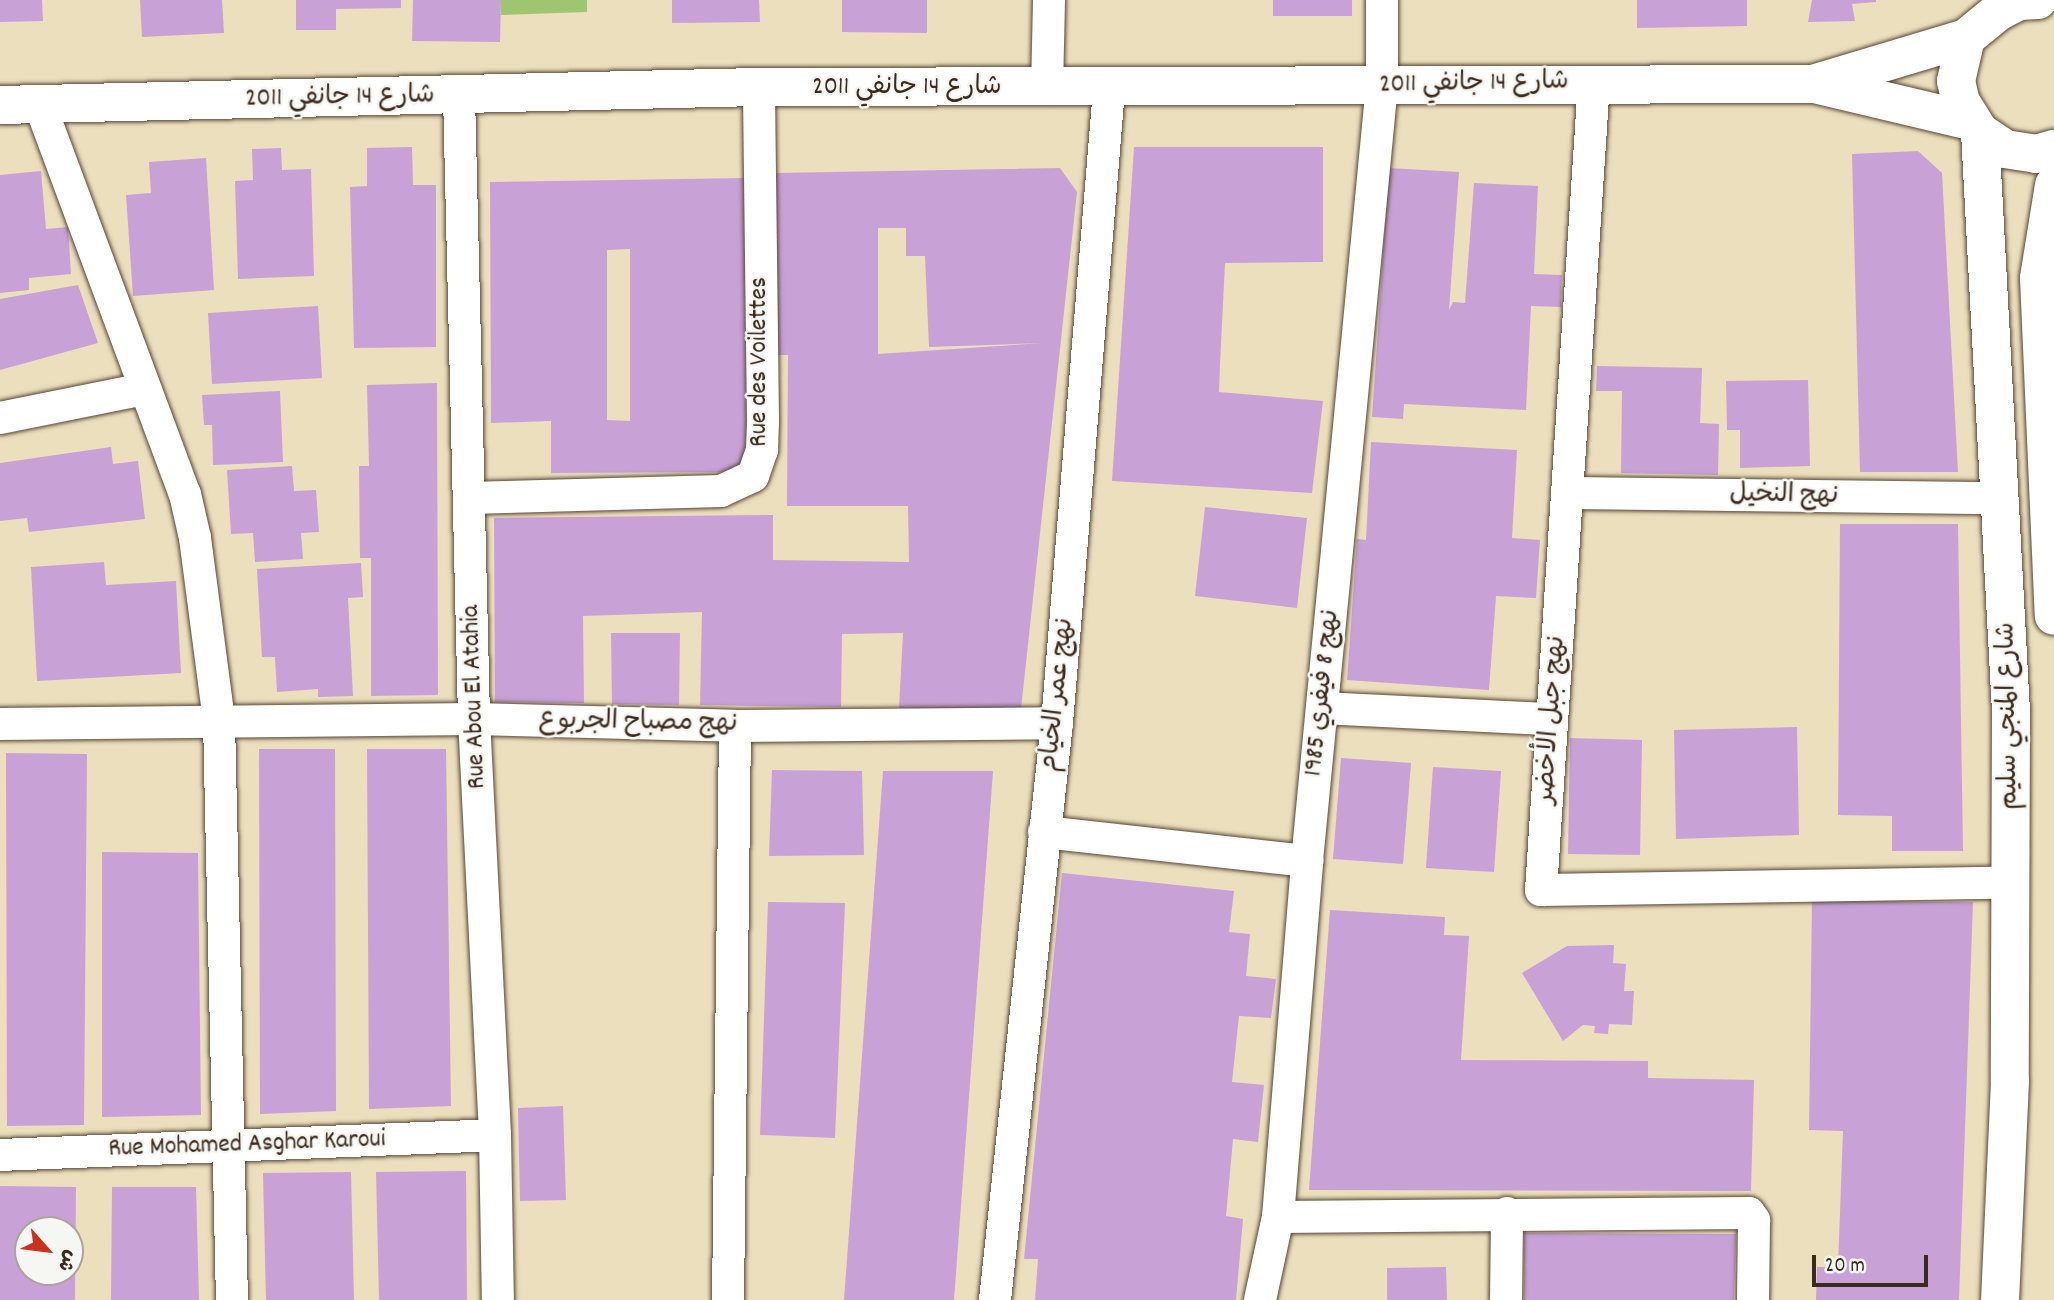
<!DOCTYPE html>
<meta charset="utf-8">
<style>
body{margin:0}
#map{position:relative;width:2054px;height:1300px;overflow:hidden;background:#ecdfbd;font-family:Dekko,"Playpen Sans Arabic",sans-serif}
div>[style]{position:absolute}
.green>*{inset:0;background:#a0c570}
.building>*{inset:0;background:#c8a1d6}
.roads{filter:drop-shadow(0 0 2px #564536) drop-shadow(0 0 2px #564536)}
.minor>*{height:32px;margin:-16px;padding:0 16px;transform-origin:16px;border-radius:16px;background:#fff}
.tertiary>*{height:38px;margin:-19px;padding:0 19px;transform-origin:19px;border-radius:19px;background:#fff}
.primary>*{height:38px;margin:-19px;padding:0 19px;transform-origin:19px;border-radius:19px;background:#fff}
span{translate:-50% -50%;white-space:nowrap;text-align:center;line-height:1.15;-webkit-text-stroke:5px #f6f6f2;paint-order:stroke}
.street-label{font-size:26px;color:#3b2a1e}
.north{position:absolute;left:14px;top:1216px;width:70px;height:70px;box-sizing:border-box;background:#f6f6f2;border:2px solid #aba49d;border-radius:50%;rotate:118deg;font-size:19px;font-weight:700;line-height:28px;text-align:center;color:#3b2a1e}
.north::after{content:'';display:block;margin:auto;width:24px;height:32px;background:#c8321e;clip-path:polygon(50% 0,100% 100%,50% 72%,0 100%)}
.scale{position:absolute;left:1812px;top:1255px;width:116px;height:32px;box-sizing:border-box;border:4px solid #3b2a1e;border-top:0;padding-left:9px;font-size:21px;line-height:24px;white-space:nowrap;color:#3b2a1e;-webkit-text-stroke:5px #f6f6f2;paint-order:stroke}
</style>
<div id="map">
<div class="green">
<i style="clip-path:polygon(501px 0,587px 0,587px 12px,501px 15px)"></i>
</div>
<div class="building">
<i style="clip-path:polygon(0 0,42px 0,43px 21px,0 22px)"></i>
<i style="clip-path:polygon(140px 0,222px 0,224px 33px,142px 37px)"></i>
<i style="clip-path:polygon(296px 0,401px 0,401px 8px,336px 9px,336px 30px,296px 30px)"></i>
<i style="clip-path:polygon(413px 0,501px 0,500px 42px,412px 41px)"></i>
<i style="clip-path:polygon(672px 0,759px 0,760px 22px,672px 23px)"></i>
<i style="clip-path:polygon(842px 0,927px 0,927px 33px,842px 32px)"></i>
<i style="clip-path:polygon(1273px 0,1352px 0,1352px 16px,1273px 16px)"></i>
<i style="clip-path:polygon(1637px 0,1747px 0,1747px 26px,1637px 28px)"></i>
<i style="clip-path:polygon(1812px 0,1876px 0,1876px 2px,1852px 4px,1855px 21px,1808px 22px)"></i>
<i style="clip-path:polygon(412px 147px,413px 185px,436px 185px,436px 347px,354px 348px,350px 187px,367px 186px,367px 148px)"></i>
<i style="clip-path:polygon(1134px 147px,1323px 147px,1323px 262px,1225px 263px,1220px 364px,1219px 392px,1323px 401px,1312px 493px,1112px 481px)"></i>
<i style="clip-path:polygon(281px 148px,282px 170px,311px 169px,314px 276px,238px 279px,235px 181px,253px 180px,252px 149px)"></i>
<i style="clip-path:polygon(1918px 151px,1942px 173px,1958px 472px,1860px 472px,1852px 154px)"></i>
<i style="clip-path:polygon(206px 158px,214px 290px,133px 296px,126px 195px,151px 193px,149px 162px)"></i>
<i style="clip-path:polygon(evenodd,1060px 168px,1077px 192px,1021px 709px,899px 708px,903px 633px,842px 634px,841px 707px,700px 705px,702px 612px,583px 616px,584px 703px,495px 702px,494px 518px,773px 515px,773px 560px,909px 562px,908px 506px,787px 506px,788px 355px,776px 355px,775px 173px,1060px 168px,878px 228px,906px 228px,906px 256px,925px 256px,929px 347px,1044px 343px,878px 354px,878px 228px)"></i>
<i style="clip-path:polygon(1389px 168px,1459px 172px,1449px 310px,1453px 302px,1465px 303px,1474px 183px,1538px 186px,1534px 274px,1562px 275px,1561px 307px,1531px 306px,1526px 410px,1404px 404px,1403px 419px,1372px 417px)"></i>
<i style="clip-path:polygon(41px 171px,46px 229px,68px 227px,71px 274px,29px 278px,29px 290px,0 293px,0 175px)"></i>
<i style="clip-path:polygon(evenodd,744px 178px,747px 472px,551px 473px,551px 421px,491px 423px,490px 182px,744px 178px,630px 249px,630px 421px,607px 420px,607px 250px,630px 249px)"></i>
<i style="clip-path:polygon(78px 285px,98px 343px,0 370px,0 299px)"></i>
<i style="clip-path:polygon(318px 306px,322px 378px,212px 384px,208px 313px)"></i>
<i style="clip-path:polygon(1597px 366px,1702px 368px,1700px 423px,1719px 424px,1718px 475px,1621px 473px,1622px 391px,1596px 391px)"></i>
<i style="clip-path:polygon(1808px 380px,1810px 466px,1740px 468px,1740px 430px,1727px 430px,1726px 381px)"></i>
<i style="clip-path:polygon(437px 383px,438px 695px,371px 696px,371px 558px,360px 558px,359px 466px,369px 466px,367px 385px)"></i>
<i style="clip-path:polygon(280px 391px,283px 462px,213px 465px,212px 425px,204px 425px,202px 395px)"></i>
<i style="clip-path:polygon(1371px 442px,1517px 450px,1512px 538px,1540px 540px,1536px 598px,1496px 596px,1489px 690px,1347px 680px,1357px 539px,1366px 540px)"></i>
<i style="clip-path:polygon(111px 447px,113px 464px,138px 461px,145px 519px,29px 532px,27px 518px,0 521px,0 463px)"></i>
<i style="clip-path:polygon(292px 466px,294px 491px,316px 490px,319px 532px,301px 533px,303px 559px,255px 562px,253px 533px,231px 534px,227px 470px)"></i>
<i style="clip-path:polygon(1205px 507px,1307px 518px,1297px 608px,1195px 596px)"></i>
<i style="clip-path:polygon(1840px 524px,1958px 524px,1963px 851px,1892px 851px,1892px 816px,1838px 815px)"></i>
<i style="clip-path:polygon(104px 562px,106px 585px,176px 581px,181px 673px,37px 681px,31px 567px)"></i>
<i style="clip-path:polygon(361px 563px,363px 597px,348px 598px,353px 696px,318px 697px,318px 689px,277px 692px,275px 657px,262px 657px,257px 569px)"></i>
<i style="clip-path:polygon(611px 633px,680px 633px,679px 705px,612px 704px)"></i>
<i style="clip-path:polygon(1797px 727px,1799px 835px,1676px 839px,1674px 730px)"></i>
<i style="clip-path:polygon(1570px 738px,1642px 740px,1640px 855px,1568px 854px)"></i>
<i style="clip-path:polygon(259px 749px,335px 749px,336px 1111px,260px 1114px)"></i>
<i style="clip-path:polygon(367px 749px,446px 749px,451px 1106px,369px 1109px)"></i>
<i style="clip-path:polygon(6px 753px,87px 754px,84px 1125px,7px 1126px)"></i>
<i style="clip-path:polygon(1341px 758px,1411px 763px,1403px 864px,1333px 859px)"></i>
<i style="clip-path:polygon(1433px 767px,1501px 771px,1494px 872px,1426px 868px)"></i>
<i style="clip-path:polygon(772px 770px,862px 771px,864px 855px,769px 856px)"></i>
<i style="clip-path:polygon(883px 771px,993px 771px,954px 1300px,844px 1300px)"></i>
<i style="clip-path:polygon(102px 852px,198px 853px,201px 1115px,102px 1117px)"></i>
<i style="clip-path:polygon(1062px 873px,1234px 891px,1229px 932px,1250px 934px,1246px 976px,1276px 979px,1271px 1018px,1239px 1016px,1232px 1082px,1264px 1085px,1258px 1142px,1233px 1139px,1226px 1216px,1243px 1219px,1236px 1300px,1035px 1300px,1038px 1259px,1024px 1259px)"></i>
<i style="clip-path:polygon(1812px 901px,1973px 902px,1959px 1300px,1816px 1300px,1817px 1267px,1838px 1267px,1843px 1131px,1809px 1130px)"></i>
<i style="clip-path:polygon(768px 902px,845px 903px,835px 1138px,760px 1135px)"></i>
<i style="clip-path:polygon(1330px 910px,1445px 917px,1444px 935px,1469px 936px,1461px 1060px,1648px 1061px,1648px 1078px,1754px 1080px,1751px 1191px,1309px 1190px)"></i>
<i style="clip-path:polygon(1614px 945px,1613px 963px,1626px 964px,1624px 991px,1634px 991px,1632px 1025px,1609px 1024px,1608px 1034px,1594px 1033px,1595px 1026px,1583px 1025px,1563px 1041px,1522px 973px,1567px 946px)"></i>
<i style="clip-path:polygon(563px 1106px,566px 1200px,520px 1201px,518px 1108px)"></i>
<i style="clip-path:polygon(466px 1171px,467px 1300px,379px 1300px,376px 1172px)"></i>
<i style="clip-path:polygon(351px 1172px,354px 1300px,266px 1300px,263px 1173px)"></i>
<i style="clip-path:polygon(evenodd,0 1186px,76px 1187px,75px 1300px,0 1300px,0 1186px,28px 1230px,70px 1230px,70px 1272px,28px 1272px,28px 1230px)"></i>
<i style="clip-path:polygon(112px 1187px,196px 1187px,199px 1300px,111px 1300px)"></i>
<i style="clip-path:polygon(1524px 1233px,1736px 1234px,1734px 1300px,1524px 1300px)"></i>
<i style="clip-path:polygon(1446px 1267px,1447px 1300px,1387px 1300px,1387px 1268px)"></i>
</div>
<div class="roads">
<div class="minor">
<i style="left:1594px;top:82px;width:810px;rotate:93.75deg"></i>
<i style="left:1541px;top:890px;width:470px;rotate:-0.9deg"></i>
<i style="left:1047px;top:89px;width:89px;rotate:-88.7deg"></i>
<i style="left:459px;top:95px;width:624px;rotate:88.62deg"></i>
<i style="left:474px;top:719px;width:417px;rotate:87.1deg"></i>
<i style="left:495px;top:1135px;width:165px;rotate:89deg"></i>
<i style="left:40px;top:105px;width:415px;rotate:69.6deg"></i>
<i style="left:185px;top:494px;width:45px;rotate:77.2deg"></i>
<i style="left:195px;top:538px;width:184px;rotate:82.5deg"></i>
<i style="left:219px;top:720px;width:580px;rotate:88.72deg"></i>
<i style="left:0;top:418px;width:147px;rotate:-11.4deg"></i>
<i style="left:1567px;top:493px;width:434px;rotate:0.7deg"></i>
<i style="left:470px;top:498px;width:251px;rotate:-1.6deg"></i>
<i style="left:721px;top:491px;width:35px;rotate:-25deg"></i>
<i style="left:753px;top:476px;width:28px;rotate:-71deg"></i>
<i style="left:762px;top:450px;width:30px;rotate:-88deg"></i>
<i style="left:763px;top:420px;width:333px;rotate:-90.7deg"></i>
<i style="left:1322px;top:708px;width:229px;rotate:2.8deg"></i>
<i style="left:0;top:724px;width:474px;rotate:-0.6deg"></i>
<i style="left:474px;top:719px;width:261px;rotate:1.5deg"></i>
<i style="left:735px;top:726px;width:322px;rotate:-0.5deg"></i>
<i style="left:1044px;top:832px;width:265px;rotate:6.3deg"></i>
<i style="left:0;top:1155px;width:495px;rotate:-2.3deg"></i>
<i style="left:1278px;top:1217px;width:471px;rotate:-0.5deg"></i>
<i style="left:1749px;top:1213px;width:9px;rotate:54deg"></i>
<i style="left:1754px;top:1220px;width:80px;rotate:90.7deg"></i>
<i style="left:728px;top:1300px;width:574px;rotate:-89.3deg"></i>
<i style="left:995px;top:1300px;width:580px;rotate:-83.87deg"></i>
<i style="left:1057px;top:723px;width:636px;rotate:-85.31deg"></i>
<i style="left:1260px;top:1300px;width:85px;rotate:-77.8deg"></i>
<i style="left:1278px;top:1217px;width:357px;rotate:-85.3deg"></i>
<i style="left:1307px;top:861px;width:780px;rotate:-84.48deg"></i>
<i style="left:1382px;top:85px;width:85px;rotate:-90deg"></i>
<i style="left:1506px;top:1300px;width:87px;rotate:-89.3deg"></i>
</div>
<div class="tertiary">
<i style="left:1816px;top:83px;width:157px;rotate:-16.7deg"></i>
<i style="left:0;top:105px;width:759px;rotate:-1.36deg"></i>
<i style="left:759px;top:87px;width:1055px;rotate:-0.16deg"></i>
<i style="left:1814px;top:84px;width:161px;rotate:13.3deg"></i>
</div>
<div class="primary">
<i style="left:2038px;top:0;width:19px;rotate:177deg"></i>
<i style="left:2019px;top:1px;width:22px;rotate:153deg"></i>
<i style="left:1999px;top:11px;width:43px;rotate:140.7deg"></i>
<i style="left:1966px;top:38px;width:44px;rotate:103.1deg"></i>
<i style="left:1956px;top:81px;width:22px;rotate:77deg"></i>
<i style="left:1961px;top:102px;width:36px;rotate:58deg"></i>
<i style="left:1980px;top:132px;width:30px;rotate:34deg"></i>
<i style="left:2005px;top:149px;width:31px;rotate:9deg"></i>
<i style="left:2036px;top:154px;width:19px;rotate:-16deg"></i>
<i style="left:1980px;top:132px;width:581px;rotate:86.94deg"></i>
<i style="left:2011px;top:712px;width:369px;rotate:90.2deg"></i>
<i style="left:2010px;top:1081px;width:219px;rotate:92.6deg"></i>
<i style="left:2054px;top:185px;width:94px;rotate:99.2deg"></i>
<i style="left:2039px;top:278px;width:338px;rotate:87.5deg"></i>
</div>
</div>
<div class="street-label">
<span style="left:1474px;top:84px;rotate:-1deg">شارع 14 جانفي 2011</span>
<span style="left:907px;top:88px">شارع 14 جانفي 2011</span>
<span style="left:340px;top:98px;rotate:-1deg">شارع 14 جانفي 2011</span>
<span style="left:760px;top:362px;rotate:-90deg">Rue des Voilettes</span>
<span style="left:1784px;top:496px;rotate:1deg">نهج النخيل</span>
<span style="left:1323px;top:693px;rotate:-84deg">نهج 8 فيفري 1985</span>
<span style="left:1058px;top:695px;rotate:-84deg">نهج عمر الخيام</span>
<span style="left:475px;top:697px;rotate:-92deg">Rue Abou El Atahia</span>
<span style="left:2009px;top:716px;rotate:-91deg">شارع المنجي سليم</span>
<span style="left:1552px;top:720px;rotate:-86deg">نهج جبل الأخضر</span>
<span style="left:638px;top:723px;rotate:1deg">نهج مصباح الجربوع</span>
<span style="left:247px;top:1145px;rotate:-2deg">Rue Mohamed Asghar Karoui</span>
</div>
<div class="north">ش</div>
<div class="scale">20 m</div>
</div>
